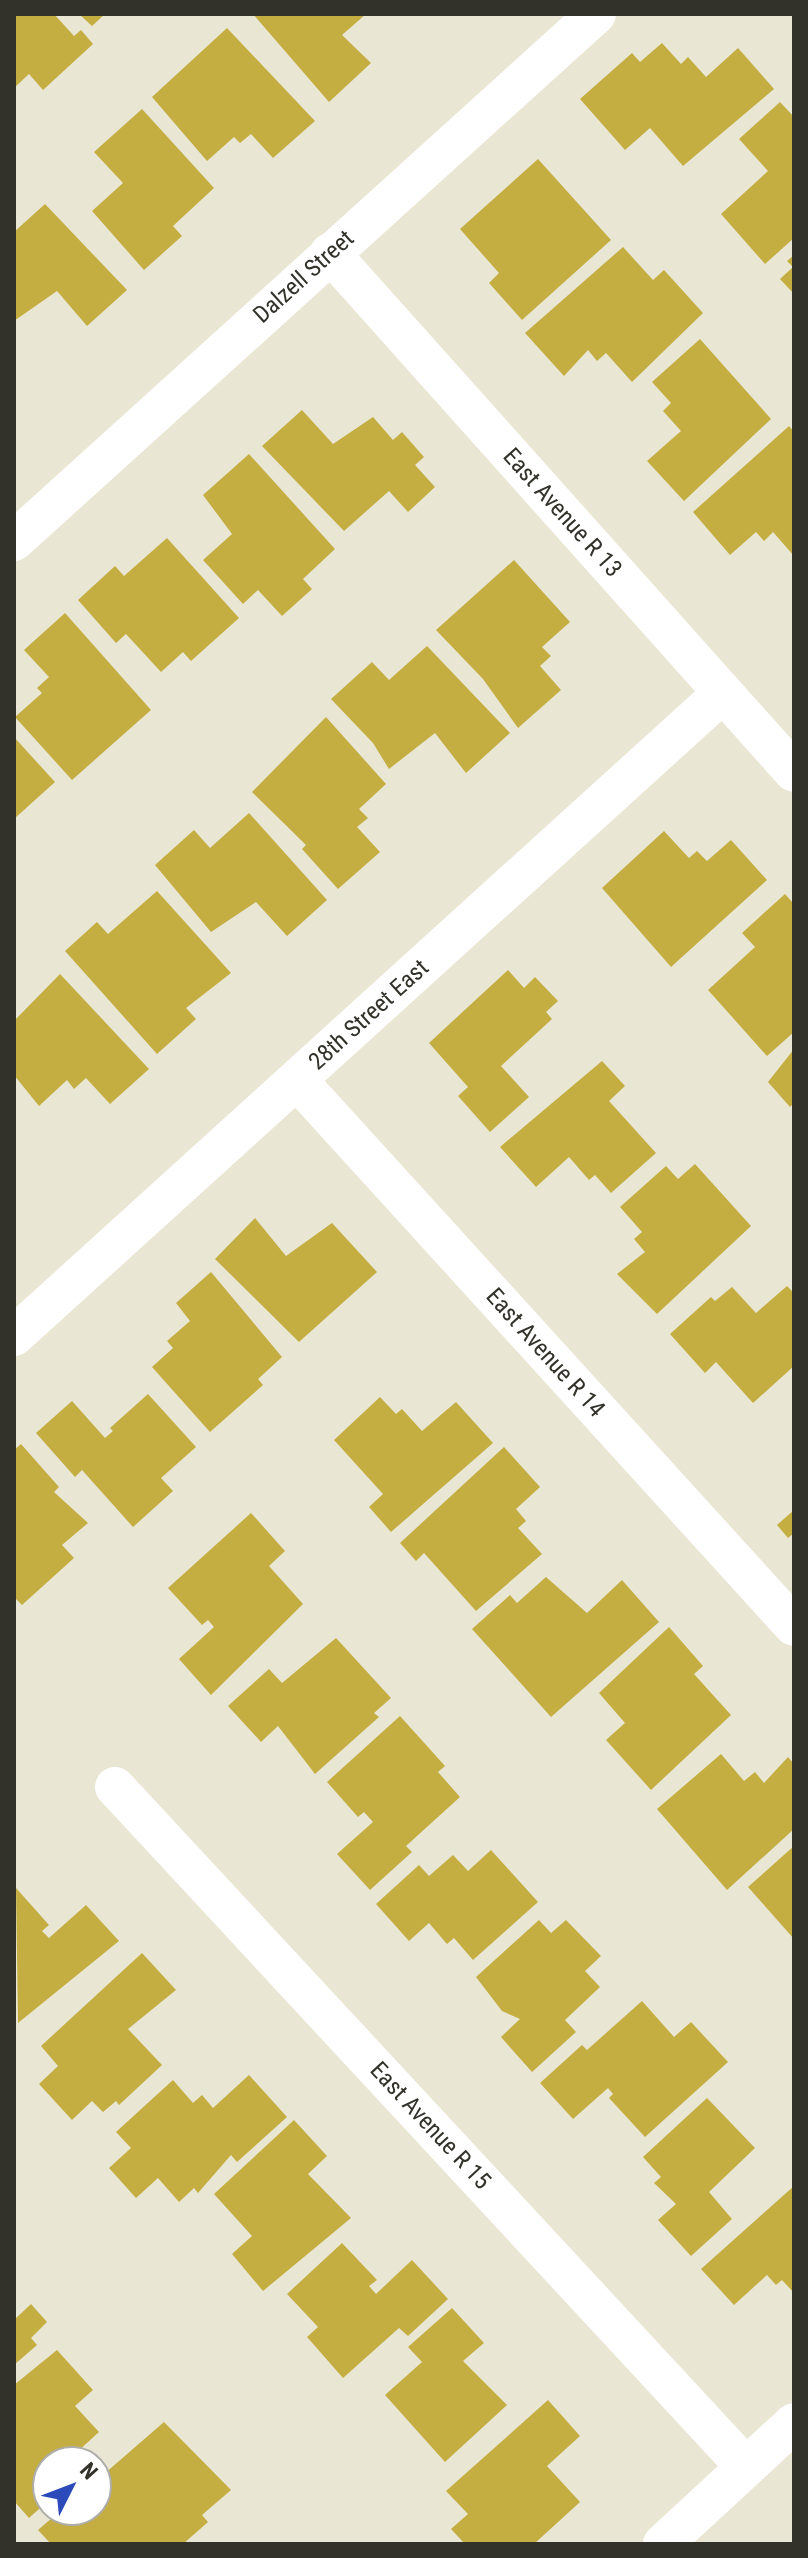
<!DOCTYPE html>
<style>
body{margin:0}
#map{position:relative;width:808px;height:2558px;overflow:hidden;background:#eae6d4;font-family:"Roboto Condensed",sans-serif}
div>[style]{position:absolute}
.building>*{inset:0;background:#c4ae41}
.minor>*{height:40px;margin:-20px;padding:0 20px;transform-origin:20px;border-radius:20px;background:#fff}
span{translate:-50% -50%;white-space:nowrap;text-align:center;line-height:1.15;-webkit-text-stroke:7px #fff;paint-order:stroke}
.street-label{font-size:24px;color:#32312a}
.frame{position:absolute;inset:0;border:16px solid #32312a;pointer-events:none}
.north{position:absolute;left:32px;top:2446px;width:80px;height:80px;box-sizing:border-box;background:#fff;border:2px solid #adadaa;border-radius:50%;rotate:48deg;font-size:22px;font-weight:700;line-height:32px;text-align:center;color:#32312a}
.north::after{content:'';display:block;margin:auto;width:28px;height:36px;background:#2d4abb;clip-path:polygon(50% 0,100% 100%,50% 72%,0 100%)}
</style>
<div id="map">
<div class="building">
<i style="clip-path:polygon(14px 14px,54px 14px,74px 36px,81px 30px,93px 44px,43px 90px,29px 74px,14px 88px)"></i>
<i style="clip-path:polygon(79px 14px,105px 14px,92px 26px)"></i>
<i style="clip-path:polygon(253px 14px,366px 14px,342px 35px,371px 63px,329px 102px)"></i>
<i style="clip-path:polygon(227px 28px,315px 121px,273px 158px,251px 134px,240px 143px,234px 137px,207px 161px,152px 97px)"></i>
<i style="clip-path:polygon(662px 43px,681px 64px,688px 57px,706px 77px,738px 48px,774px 89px,683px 166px,650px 128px,625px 150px,580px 99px,632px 53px,640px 62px)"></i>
<i style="clip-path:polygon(780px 102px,794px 117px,794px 238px,765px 264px,721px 214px,768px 171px,739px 139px)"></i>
<i style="clip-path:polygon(142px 109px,214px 188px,173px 226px,182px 236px,144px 270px,92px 211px,123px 183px,94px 152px)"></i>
<i style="clip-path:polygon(538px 159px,611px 240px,522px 320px,489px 283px,499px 273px,460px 229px)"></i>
<i style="clip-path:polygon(45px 204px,127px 290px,87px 326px,57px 291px,14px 321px,14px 232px)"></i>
<i style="clip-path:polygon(623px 247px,653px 280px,664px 270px,703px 313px,632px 382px,606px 353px,597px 361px,588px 350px,564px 376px,525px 333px)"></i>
<i style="clip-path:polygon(794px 255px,794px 294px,780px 279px,793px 267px,787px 261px)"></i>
<i style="clip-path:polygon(700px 339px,771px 419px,684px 501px,647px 461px,681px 431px,663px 411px,671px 403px,652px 382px)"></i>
<i style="clip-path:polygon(302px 410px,333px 444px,373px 417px,393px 440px,402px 432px,424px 457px,415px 465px,435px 487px,408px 512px,389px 491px,344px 531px,262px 446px)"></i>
<i style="clip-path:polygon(789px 426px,794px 432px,794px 556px,773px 532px,764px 541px,756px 532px,730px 555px,693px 512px)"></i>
<i style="clip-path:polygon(249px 454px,335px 549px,303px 579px,312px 589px,282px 616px,258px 590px,243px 604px,203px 560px,232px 534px,203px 495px)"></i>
<i style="clip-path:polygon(167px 538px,239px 618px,191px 661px,183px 652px,161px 672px,126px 634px,116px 643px,78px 600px,115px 566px,124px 576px)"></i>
<i style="clip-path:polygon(514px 560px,570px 622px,542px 647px,551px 656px,540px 666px,561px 690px,518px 728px,483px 679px,436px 630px)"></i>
<i style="clip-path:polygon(65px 613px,151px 710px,72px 780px,15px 717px,42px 693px,37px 688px,49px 677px,24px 650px)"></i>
<i style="clip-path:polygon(427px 646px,510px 733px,466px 773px,435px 733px,389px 769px,373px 743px,331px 699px,372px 662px,389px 680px)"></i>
<i style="clip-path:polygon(326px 717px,386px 784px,359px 809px,368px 818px,357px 827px,380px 852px,338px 889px,302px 849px,306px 845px,252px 792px)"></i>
<i style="clip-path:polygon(14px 737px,55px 782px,14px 819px)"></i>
<i style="clip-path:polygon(249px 813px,327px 900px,287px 936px,256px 902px,211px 932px,155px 865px,194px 830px,210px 848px)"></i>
<i style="clip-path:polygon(664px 831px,689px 858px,697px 851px,707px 861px,731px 840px,767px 880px,671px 967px,602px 888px)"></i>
<i style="clip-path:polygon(157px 891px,231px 973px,186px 1008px,196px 1019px,157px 1054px,65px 951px,97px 922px,108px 934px)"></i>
<i style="clip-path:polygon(785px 894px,794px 904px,794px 1032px,767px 1056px,708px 990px,755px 947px,742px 933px)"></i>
<i style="clip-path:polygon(508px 970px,524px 988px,535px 977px,558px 1001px,546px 1012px,552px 1019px,501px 1066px,529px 1097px,490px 1132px,458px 1096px,468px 1087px,429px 1043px)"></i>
<i style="clip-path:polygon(60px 974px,149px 1069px,110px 1104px,86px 1078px,74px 1089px,67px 1080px,39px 1106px,14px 1075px,14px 1021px)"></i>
<i style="clip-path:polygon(794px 1049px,794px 1103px,790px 1107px,768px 1082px)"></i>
<i style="clip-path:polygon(602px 1061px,625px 1086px,609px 1101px,656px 1153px,611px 1193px,595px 1175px,589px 1180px,569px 1157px,536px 1187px,500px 1147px)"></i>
<i style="clip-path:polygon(695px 1164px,751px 1226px,657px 1314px,617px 1274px,645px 1252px,634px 1239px,642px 1232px,620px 1207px,666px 1166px,678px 1179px)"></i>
<i style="clip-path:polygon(255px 1218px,286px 1256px,332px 1223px,377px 1272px,299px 1342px,215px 1259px)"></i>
<i style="clip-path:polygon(211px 1272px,282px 1357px,258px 1379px,263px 1385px,210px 1432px,152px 1367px,173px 1348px,167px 1341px,190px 1321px,176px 1303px)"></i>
<i style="clip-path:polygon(787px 1286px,794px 1293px,794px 1366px,753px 1403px,716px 1362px,705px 1373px,670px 1334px,711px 1297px,715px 1301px,732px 1287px,756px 1313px)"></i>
<i style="clip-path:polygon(148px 1394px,196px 1447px,161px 1478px,173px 1491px,133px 1527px,82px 1470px,75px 1477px,36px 1433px,72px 1401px,105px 1438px,113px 1431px,110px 1428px)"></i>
<i style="clip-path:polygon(380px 1397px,396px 1414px,402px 1409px,422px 1431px,456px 1402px,493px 1443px,391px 1532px,369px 1507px,383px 1494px,334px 1440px)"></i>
<i style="clip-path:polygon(21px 1444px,59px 1487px,54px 1492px,88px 1523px,62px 1545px,74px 1558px,22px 1605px,14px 1597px,14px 1450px)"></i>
<i style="clip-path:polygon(504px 1447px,540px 1487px,516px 1509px,526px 1521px,518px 1528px,542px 1554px,476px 1611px,424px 1553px,416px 1561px,400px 1543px)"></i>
<i style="clip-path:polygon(794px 1510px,794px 1533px,788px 1538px,777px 1525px)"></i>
<i style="clip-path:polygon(251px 1513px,285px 1551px,269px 1566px,303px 1604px,211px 1695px,179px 1659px,214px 1627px,208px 1620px,202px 1625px,168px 1588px)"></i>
<i style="clip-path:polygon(546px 1577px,587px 1613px,622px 1580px,659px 1622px,551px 1717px,472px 1629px,510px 1595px,517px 1603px)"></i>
<i style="clip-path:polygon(669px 1627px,703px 1666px,694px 1674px,731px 1715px,651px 1790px,606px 1740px,625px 1723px,599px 1693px)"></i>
<i style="clip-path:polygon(336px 1638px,391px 1698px,374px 1713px,379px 1717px,315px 1774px,278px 1726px,261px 1742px,228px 1706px,269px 1669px,282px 1683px)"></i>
<i style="clip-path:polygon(400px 1716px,445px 1766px,438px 1772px,460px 1797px,406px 1846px,412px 1852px,370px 1890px,337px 1854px,373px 1822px,364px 1812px,358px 1817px,327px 1782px)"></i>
<i style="clip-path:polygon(721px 1754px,744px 1781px,755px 1772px,764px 1783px,788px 1757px,794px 1764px,794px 1829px,727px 1890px,657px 1809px)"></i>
<i style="clip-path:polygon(794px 1846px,794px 1939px,748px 1887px)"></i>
<i style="clip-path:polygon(491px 1850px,538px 1902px,473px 1960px,454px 1938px,447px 1944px,429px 1923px,409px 1941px,376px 1904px,419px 1865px,429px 1876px,453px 1855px,468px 1871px)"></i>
<i style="clip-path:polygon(16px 1888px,49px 1925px,42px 1931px,49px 1938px,86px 1905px,119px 1941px,18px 2023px)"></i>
<i style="clip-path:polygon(539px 1920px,551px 1933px,566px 1920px,601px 1956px,585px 1971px,600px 1987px,565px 2020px,576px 2032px,532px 2072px,501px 2037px,520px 2019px,502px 2011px,476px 1977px)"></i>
<i style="clip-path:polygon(142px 1953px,176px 1990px,128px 2029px,162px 2065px,119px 2105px,116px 2101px,103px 2112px,92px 2101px,72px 2120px,39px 2084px,58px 2066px,41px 2046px)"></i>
<i style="clip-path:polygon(642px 2001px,674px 2037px,691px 2022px,728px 2062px,645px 2137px,609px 2098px,613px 2094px,608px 2088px,573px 2119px,540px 2083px,582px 2045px,587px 2050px)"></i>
<i style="clip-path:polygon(249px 2075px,287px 2117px,237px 2162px,231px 2155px,198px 2193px,194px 2188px,179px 2202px,158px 2178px,136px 2198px,109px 2168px,131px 2148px,116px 2132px,173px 2080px,193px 2103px,202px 2095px,213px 2108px)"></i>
<i style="clip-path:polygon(707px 2098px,755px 2148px,709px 2192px,732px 2219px,691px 2256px,658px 2220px,676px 2204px,654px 2183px,661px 2177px,643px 2157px)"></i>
<i style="clip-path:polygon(294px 2120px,327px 2156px,308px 2174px,351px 2218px,263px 2291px,232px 2254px,252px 2236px,214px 2194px)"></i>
<i style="clip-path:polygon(794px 2186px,794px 2293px,782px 2280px,776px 2285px,767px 2275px,734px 2305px,701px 2269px)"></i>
<i style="clip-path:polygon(342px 2243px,377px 2280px,369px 2286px,376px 2294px,412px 2260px,448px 2299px,408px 2336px,399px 2328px,343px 2378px,307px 2337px,318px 2327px,287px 2294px)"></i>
<i style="clip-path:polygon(31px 2304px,47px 2322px,31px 2338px,37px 2345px,14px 2365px,14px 2320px)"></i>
<i style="clip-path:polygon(452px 2308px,484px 2343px,463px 2361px,507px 2405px,445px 2462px,385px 2395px,422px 2362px,408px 2347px)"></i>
<i style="clip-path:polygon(57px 2350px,93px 2390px,75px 2406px,99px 2432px,66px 2462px,48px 2462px,48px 2501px,29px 2518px,14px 2501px,14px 2385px)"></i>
<i style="clip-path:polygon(548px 2400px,580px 2436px,547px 2466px,580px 2502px,534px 2544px,465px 2544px,451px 2529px,468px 2514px,446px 2491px)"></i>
<i style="clip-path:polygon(164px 2422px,231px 2490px,202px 2515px,208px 2522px,183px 2544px,51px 2544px,38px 2530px,61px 2510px,96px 2510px,96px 2481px)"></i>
</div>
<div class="minor">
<i style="left:330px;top:253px;width:696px;rotate:48.2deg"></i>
<i style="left:14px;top:541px;width:785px;rotate:-42.16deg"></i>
<i style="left:297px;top:1080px;width:738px;rotate:47.69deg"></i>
<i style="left:14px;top:1336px;width:957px;rotate:-42.21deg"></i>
<i style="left:115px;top:1787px;width:926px;rotate:47.14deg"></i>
<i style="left:663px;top:2544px;width:178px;rotate:-42.7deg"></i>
</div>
<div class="street-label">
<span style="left:304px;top:277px;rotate:-42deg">Dalzell Street</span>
<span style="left:562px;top:513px;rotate:48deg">East Avenue R 13</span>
<span style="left:369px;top:1015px;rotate:-42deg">28th Street East</span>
<span style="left:545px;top:1353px;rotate:48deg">East Avenue R 14</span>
<span style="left:430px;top:2126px;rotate:47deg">East Avenue R 15</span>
</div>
<div class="frame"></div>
<div class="north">N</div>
</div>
